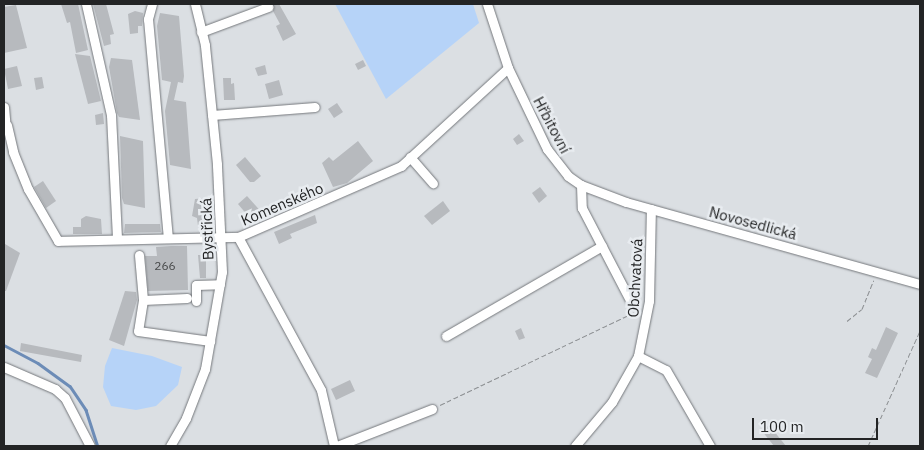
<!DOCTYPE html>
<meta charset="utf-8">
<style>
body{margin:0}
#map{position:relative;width:924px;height:450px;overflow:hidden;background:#dbdfe3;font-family:"IBM Plex Sans",sans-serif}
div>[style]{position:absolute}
.green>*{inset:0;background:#b6d3f8}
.stream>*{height:2.5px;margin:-1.25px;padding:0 1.25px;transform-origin:1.25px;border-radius:1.25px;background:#6c8cb7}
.building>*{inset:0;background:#b7babe}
.path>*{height:1px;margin-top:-0.5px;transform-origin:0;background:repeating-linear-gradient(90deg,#8d9093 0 5px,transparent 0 7.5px)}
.roads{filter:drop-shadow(0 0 1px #74777b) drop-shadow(0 0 1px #74777b)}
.minor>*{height:9px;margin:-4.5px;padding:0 4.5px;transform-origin:4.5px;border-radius:4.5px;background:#fff}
span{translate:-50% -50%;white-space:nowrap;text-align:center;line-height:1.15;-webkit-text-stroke:5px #e8ecf0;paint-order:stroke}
.number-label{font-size:12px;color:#484a4b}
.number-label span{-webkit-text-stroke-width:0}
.street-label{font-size:15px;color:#232425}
.frame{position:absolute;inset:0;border:5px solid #232425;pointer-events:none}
.scale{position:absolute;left:752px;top:418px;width:126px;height:22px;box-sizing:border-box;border:2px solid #232425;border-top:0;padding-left:6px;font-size:15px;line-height:18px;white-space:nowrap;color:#232425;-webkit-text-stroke:4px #e8ecf0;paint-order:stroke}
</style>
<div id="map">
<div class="green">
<i style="clip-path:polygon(335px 4px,473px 4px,479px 23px,386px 99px)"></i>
<i style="clip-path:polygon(112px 348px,152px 356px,182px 367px,178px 385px,156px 406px,136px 410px,111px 406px,103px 387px,105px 366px)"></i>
</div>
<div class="stream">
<i style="left:4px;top:345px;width:38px;rotate:28deg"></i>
<i style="left:38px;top:363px;width:39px;rotate:36deg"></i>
<i style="left:70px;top:386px;width:29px;rotate:56deg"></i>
<i style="left:86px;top:410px;width:38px;rotate:72deg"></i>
</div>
<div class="building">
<i style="clip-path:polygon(61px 4px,78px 4px,88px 50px,76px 53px,70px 22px,67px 23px)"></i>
<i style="clip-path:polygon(93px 4px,106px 4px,114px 34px,110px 35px,111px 44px,104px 46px)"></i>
<i style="clip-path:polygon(273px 4px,279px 4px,296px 34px,283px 41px,276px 26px,280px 24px,273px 11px)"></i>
<i style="clip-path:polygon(16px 5px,27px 48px,4px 53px,4px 7px)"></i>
<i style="clip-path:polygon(135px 11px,143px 13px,142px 26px,138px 26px,138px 33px,130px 34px,128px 14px)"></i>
<i style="clip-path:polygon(160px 13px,179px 16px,184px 76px,183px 83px,178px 82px,174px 100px,186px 102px,191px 169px,170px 165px,165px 111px,171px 82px,162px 80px,157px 26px)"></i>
<i style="clip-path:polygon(75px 54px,90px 56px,101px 101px,88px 104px)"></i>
<i style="clip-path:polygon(111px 58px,132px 60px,140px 120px,119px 117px,117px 113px,109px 67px)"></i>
<i style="clip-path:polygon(363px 60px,366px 66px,358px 70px,355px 64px)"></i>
<i style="clip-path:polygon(265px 65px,267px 74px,258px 76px,255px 68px)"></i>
<i style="clip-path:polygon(17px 66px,22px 86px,8px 89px,4px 69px)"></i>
<i style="clip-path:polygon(42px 77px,44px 88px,36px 90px,34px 78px)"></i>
<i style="clip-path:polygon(223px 78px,231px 78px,231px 84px,234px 83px,235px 100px,224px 100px)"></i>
<i style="clip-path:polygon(279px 80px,283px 95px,269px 99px,265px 84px)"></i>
<i style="clip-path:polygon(337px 103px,343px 112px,334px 118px,328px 109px)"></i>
<i style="clip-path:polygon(103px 113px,104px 124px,96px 125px,95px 115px)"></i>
<i style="clip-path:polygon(519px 134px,524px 141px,517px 145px,513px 139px)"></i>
<i style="clip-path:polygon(120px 136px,143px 141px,145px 208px,124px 204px,122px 198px)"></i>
<i style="clip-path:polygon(358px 141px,373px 161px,347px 183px,333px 187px,322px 163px,329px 157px,333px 161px)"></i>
<i style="clip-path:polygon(245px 157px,261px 176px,254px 182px,250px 182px,236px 165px)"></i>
<i style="clip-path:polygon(43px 181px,56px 201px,46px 208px,34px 187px)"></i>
<i style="clip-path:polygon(540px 187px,547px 196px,539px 203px,532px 193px)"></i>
<i style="clip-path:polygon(247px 196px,264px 215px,257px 221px,253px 222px,238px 204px)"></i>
<i style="clip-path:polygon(207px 198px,209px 225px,198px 226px,197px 218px,192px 216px,195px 199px)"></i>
<i style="clip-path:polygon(443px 201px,450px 211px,432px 225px,424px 216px)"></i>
<i style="clip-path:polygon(315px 215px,317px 223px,290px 234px,292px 238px,279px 244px,274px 232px)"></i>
<i style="clip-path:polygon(86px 216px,101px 219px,102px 234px,73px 234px,73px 227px,81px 227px,81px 219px)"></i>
<i style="clip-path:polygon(125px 224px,160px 224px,161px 232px,124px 233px)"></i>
<i style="clip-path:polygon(5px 244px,20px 253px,6px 291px,4px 291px)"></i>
<i style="clip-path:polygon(171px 246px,187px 246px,188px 290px,148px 291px,145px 256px,157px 256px,156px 247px)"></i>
<i style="clip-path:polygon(198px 255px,206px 255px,206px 278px,200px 278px)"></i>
<i style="clip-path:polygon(125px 291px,136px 292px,137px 300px,124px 346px,109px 340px)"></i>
<i style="clip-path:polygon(886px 327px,898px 333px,877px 378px,865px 373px,872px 359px,868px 357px,872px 348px,876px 350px)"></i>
<i style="clip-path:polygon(521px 328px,525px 338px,519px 340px,515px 331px)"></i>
<i style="clip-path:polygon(21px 343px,82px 355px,81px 362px,20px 351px)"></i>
<i style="clip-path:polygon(350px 380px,355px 391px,336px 400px,331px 389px)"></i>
<i style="clip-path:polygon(769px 425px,786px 446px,774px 446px,762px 431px)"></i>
</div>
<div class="path">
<i style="left:847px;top:321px;width:19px;rotate:-39deg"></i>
<i style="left:862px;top:309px;width:31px;rotate:-68deg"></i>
<i style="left:440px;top:405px;width:216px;rotate:-25.5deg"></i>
<i style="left:868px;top:446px;width:126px;rotate:-65.7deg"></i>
</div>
<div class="roads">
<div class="minor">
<i style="left:86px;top:4px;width:114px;rotate:77.3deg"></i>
<i style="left:111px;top:115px;width:124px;rotate:87.2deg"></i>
<i style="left:152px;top:4px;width:16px;rotate:105deg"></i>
<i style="left:148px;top:19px;width:219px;rotate:84.8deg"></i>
<i style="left:487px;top:4px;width:67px;rotate:71.8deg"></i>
<i style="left:508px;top:68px;width:90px;rotate:64.3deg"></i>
<i style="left:547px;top:149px;width:34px;rotate:52deg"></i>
<i style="left:568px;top:176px;width:16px;rotate:35deg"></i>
<i style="left:581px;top:185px;width:48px;rotate:20.7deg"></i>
<i style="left:626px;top:202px;width:305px;rotate:15.6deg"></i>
<i style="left:201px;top:32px;width:72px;rotate:-20.5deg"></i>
<i style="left:4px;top:107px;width:21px;rotate:85deg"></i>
<i style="left:212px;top:115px;width:103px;rotate:-4.4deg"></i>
<i style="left:7px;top:125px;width:28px;rotate:77deg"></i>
<i style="left:13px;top:152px;width:40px;rotate:68deg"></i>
<i style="left:28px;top:189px;width:60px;rotate:60deg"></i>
<i style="left:58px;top:241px;width:180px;rotate:-1.3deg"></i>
<i style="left:238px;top:237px;width:178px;rotate:-23.5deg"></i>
<i style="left:401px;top:166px;width:145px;rotate:-42.5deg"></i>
<i style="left:410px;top:157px;width:35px;rotate:49deg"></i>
<i style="left:581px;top:185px;width:23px;rotate:88deg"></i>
<i style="left:582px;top:208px;width:106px;rotate:62.5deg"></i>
<i style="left:238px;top:237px;width:174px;rotate:61.5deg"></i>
<i style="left:321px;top:390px;width:57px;rotate:76.9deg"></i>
<i style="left:139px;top:255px;width:45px;rotate:84.9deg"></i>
<i style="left:143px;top:300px;width:31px;rotate:99deg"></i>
<i style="left:138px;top:331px;width:73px;rotate:7.9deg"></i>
<i style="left:143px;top:300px;width:44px;rotate:-2.6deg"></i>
<i style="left:196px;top:301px;width:16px;rotate:-90deg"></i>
<i style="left:196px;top:285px;width:24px;rotate:-2deg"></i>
<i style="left:446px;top:336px;width:180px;rotate:-30deg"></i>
<i style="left:638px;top:356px;width:31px;rotate:27deg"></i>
<i style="left:666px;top:370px;width:88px;rotate:59.9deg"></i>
<i style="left:4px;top:367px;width:56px;rotate:23.3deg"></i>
<i style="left:55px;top:389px;width:13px;rotate:42deg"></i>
<i style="left:65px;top:398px;width:54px;rotate:62.5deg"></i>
<i style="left:170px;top:446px;width:32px;rotate:-60deg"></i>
<i style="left:186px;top:418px;width:53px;rotate:-68.8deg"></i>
<i style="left:205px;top:369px;width:98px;rotate:-80.1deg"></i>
<i style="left:222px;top:272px;width:108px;rotate:-92.7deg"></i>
<i style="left:217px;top:164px;width:120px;rotate:-95.8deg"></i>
<i style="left:205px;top:45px;width:42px;rotate:-103.7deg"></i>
<i style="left:337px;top:446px;width:102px;rotate:-21.3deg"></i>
<i style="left:575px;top:446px;width:57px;rotate:-49.9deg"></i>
<i style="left:612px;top:402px;width:53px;rotate:-60.5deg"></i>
<i style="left:638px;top:356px;width:56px;rotate:-78.7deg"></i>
<i style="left:649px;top:301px;width:92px;rotate:-88.8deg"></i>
</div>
</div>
<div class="number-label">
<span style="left:165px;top:266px">266</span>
</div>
<div class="street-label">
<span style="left:552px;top:125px;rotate:62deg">Hřbitovní</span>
<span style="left:282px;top:204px;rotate:-23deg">Komenského</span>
<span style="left:753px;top:223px;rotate:15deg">Novosedlická</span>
<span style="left:207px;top:229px;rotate:-92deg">Bystřická</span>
<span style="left:635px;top:278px;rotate:-87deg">Obchvatová</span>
</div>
<div class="frame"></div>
<div class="scale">100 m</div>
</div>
